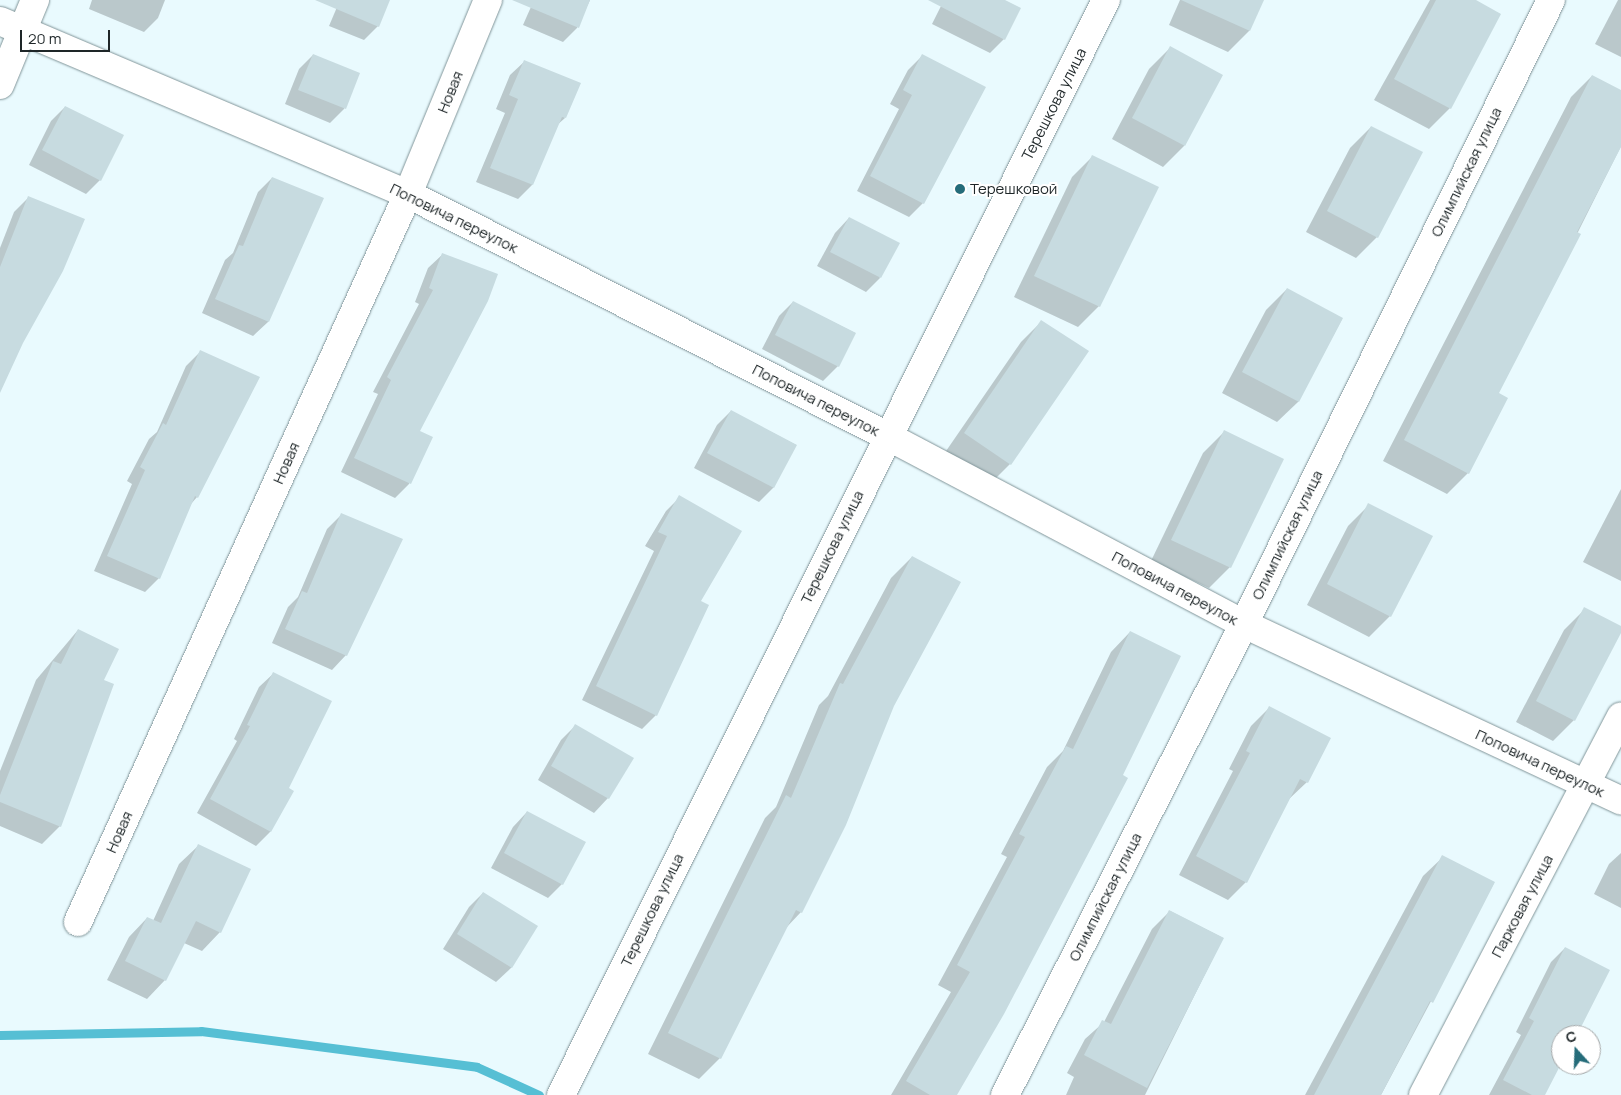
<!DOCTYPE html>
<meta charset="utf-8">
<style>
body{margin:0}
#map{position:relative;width:1621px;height:1095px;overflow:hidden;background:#e9fafe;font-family:Manrope,sans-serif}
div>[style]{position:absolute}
.shadow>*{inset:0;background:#0003}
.stream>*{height:9px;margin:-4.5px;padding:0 4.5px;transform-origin:4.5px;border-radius:4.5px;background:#56bfd4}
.building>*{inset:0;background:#c7dbe0}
.roads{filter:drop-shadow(0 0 1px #819599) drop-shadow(0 0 1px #819599)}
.minor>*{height:28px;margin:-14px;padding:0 14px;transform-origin:14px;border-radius:14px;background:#fff}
.dots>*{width:14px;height:14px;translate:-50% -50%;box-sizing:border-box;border:2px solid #fff;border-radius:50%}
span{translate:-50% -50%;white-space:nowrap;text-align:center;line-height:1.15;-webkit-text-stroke:4px #fff;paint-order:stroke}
.street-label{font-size:15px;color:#1e2628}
.poi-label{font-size:15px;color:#1e2628}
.left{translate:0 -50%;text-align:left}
.north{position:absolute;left:1551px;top:1025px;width:50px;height:50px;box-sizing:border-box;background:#fff;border:1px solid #a5a8a9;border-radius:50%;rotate:340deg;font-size:14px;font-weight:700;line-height:20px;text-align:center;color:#1e2628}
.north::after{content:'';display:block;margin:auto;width:18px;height:22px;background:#256c7a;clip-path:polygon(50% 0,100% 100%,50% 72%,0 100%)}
.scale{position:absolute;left:20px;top:30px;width:90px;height:22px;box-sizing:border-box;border:2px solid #1e2628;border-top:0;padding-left:6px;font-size:15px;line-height:18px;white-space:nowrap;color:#1e2628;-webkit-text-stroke:4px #fff;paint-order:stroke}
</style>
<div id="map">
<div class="shadow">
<i style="clip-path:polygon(92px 0,165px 0,158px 18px,144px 32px,89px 9px)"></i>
<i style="clip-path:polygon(340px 0,389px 0,378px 26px,364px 40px,329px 26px)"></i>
<i style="clip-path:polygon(534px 0,590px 0,577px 28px,563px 42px,523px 25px)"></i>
<i style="clip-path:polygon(944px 0,1002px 0,1004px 39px,990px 53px,932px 24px)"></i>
<i style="clip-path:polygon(1180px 0,1263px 0,1249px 31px,1228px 52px,1169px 25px)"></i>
<i style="clip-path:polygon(1430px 0,1473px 0,1500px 14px,1450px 108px,1429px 129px,1374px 100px)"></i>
<i style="clip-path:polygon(1618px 0,1621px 0,1621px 57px,1595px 44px)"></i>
<i style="clip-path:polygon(1170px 48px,1184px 146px,1163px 167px,1112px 139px,1149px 69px)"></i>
<i style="clip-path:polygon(313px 55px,359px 74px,344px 109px,330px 123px,285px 104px,299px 69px)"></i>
<i style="clip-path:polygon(922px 56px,923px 203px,909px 217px,857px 191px,899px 109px,890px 104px,908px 70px)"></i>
<i style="clip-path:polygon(525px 61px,565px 118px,556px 126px,532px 185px,518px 199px,476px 182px,505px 113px,496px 109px,510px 75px)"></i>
<i style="clip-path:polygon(1592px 76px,1621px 91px,1621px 146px,1497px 394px,1468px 473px,1447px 494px,1383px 461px,1571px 97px)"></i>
<i style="clip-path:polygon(65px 107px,100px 180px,86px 194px,29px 165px,51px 121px)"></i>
<i style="clip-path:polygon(1371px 127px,1377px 237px,1356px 258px,1306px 232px,1350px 148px)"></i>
<i style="clip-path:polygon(1093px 156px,1099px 306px,1078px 327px,1014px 297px,1072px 177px)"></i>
<i style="clip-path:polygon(272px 178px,322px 199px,268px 322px,253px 336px,202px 313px,225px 260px,233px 253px,258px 192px)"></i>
<i style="clip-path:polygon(28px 198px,22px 342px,0 390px,0 248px,14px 212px)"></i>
<i style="clip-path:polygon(849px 218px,880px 278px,866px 292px,817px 266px,835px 233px)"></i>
<i style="clip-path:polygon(443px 254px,418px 431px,431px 437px,409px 484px,395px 498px,341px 472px,378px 394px,373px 392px,419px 304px,415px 302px,428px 268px)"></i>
<i style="clip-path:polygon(1287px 289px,1342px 319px,1298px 402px,1277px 422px,1222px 393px,1266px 310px)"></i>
<i style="clip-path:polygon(793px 302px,855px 333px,838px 366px,823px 381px,762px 349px,779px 316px)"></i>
<i style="clip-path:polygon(1042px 321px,1010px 464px,989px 485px,944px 454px,1021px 342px)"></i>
<i style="clip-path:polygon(200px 352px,197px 497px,191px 504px,159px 578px,145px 592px,94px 571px,132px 484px,127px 481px,149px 439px,157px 432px,186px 366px)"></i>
<i style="clip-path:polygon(731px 411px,796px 445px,773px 488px,759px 502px,694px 468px,717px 425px)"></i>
<i style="clip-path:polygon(1224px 432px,1230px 567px,1209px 588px,1151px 561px,1203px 453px)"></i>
<i style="clip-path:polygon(1621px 489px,1621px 581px,1583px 562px)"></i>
<i style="clip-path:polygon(680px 497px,700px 602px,656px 715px,642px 729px,582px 700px,654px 551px,645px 546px,666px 511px)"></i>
<i style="clip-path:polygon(1369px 505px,1390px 616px,1369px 637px,1307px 605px,1348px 526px)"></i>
<i style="clip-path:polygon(341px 515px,346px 655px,332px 670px,272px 643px,288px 607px,298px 597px,327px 529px)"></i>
<i style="clip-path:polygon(912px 557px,893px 706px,801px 912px,785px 929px,720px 1058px,699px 1079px,648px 1054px,765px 818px,776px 807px,819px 705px,828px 696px,891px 578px)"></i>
<i style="clip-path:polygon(1585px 609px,1621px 628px,1621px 630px,1574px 720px,1553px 741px,1516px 722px,1564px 630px)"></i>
<i style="clip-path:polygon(78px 630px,102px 681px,60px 826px,42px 844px,0 826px,0 771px,36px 680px)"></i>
<i style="clip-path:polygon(1130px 632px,955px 1095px,891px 1095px,951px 992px,938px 985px,1007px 857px,1001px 854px,1047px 767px,1063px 751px,1111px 652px)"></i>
<i style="clip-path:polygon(274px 673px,287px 789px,292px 792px,270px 832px,256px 846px,197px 813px,237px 741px,234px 739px,259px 687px)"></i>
<i style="clip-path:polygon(1269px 708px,1307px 782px,1288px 800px,1246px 882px,1228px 900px,1179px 875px,1233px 771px,1229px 769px,1251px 726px)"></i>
<i style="clip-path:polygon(575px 726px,608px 798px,594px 813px,538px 780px,561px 740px)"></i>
<i style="clip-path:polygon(527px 812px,562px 884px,548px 898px,491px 868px,513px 827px)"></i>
<i style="clip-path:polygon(198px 846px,220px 932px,202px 951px,184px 943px,165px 980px,147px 999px,107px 980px,129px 937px,147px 918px,153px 921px,179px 864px)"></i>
<i style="clip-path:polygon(1621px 853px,1621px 908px,1594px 894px,1609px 864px)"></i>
<i style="clip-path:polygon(1443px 857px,1494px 883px,1381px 1095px,1305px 1095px,1423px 876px)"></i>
<i style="clip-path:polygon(483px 893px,536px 926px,511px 968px,496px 982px,443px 949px,469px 907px)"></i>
<i style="clip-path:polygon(1170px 911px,1223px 938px,1145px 1095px,1066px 1095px,1074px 1077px,1067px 1073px,1085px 1039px,1104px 1022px,1152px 929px)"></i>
<i style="clip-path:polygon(1565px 948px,1575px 1035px,1561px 1035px,1561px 1062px,1544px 1095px,1489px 1095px,1521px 1035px,1516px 1032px,1551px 962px)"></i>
</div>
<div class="stream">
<i style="left:0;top:1035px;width:201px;rotate:-1.1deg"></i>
<i style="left:201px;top:1031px;width:278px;rotate:7.4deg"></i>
<i style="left:477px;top:1067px;width:68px;rotate:24.3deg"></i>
</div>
<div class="building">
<i style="clip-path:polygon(315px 0,390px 0,379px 27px)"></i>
<i style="clip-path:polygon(512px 0,590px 0,579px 28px)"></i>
<i style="clip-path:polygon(928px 0,1005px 0,1021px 8px,1005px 40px)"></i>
<i style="clip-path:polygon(1181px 0,1264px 0,1250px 31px)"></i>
<i style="clip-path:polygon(1436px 0,1476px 0,1501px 14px,1451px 109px,1394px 79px)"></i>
<i style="clip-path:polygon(1170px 46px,1223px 75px,1185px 146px,1132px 118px)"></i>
<i style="clip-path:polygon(313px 54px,360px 73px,346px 109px,298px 90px)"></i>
<i style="clip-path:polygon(922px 54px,986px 87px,924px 204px,870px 176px,912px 95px,903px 90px)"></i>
<i style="clip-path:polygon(524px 60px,581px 83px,566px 118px,562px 117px,533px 185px,490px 168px,518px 99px,509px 95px)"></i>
<i style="clip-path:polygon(1592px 75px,1621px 90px,1621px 147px,1577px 232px,1581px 234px,1499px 393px,1508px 398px,1469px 474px,1404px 440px)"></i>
<i style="clip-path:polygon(65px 106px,124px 135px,101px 181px,42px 150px)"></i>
<i style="clip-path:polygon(1371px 126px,1423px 152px,1378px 238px,1327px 211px)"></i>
<i style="clip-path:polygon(1092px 155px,1159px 187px,1100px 307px,1034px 276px)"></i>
<i style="clip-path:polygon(272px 177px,324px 198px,269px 322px,215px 299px,239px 245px,243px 246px)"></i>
<i style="clip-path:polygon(28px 196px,85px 219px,63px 271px,23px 343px,0 393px,0 267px)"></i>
<i style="clip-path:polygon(849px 217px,900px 243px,881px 278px,830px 252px)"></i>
<i style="clip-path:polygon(442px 253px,498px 274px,488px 301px,420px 431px,433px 437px,411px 484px,354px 458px,391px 380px,387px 377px,433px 290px,429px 288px)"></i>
<i style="clip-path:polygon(1287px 288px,1343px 318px,1299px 402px,1242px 372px)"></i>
<i style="clip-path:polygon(793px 301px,856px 333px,839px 367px,775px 335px)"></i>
<i style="clip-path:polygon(1041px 320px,1089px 351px,1011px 465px,964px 433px)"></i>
<i style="clip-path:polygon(200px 350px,260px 377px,198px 498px,195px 496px,160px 579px,107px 556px,145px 470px,140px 467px,163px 423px,166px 425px)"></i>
<i style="clip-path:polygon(731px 410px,797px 445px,774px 488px,707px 453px)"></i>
<i style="clip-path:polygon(1224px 430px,1284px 459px,1231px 568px,1171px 540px)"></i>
<i style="clip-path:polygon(679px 495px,742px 531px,701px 601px,709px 605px,657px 716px,596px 686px,667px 536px,658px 532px)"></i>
<i style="clip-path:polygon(1368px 503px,1433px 536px,1391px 617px,1327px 584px)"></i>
<i style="clip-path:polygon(341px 513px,403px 539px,347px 656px,285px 629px,302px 591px,307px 593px)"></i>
<i style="clip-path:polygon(912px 556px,961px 582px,894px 706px,846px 825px,802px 913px,796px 910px,721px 1059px,668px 1033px,786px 795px,791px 798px,840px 683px,843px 684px)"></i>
<i style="clip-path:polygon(1584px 607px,1621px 626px,1621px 633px,1575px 721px,1536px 701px)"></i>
<i style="clip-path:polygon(78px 629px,119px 649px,104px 680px,114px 684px,61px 827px,0 802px,0 795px,53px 661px,61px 664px)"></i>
<i style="clip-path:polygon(1130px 631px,1181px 656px,1123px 775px,1128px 778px,1004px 1014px,957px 1095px,930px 1095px,906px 1081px,970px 972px,957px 965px,1025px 837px,1019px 834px,1066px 746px,1073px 749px)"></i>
<i style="clip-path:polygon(273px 672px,332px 701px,289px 788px,294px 791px,271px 832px,210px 799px,250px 726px,247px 725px)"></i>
<i style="clip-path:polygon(1269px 706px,1331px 738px,1308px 783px,1300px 779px,1247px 883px,1196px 856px,1250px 753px,1246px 751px)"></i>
<i style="clip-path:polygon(575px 724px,634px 758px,609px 799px,551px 766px)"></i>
<i style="clip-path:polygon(527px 811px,586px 842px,563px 885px,504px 853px)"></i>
<i style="clip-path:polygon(198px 844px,251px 869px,221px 933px,196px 921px,166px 981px,125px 961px,147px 917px,161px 923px)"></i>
<i style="clip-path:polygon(1442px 855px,1495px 882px,1433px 1003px,1430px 1001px,1381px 1095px,1314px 1095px)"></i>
<i style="clip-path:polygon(483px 892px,538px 926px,512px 968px,457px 934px)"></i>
<i style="clip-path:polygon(1169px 910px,1224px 938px,1147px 1088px,1084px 1055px,1102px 1020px,1111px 1024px)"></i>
<i style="clip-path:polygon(1565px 947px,1610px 970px,1577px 1035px,1561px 1035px,1561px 1064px,1545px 1095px,1532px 1095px,1503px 1080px,1534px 1021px,1529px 1018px)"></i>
</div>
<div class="roads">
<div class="minor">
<i style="left:0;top:21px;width:443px;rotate:23deg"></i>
<i style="left:408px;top:194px;width:537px;rotate:26.8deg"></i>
<i style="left:887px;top:436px;width:403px;rotate:27.8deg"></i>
<i style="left:1244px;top:624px;width:416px;rotate:25.1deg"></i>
<i style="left:0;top:85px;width:92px;rotate:-67.6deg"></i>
<i style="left:78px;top:922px;width:799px;rotate:-65.62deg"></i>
<i style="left:408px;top:194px;width:210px;rotate:-67.6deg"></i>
<i style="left:561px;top:1095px;width:1223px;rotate:-63.54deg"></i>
<i style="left:1005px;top:1095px;width:528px;rotate:-63.1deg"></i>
<i style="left:1244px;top:624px;width:695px;rotate:-63.8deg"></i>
<i style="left:1423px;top:1095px;width:427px;rotate:-62.4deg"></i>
</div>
</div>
<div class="dots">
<i style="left:960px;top:189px;background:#256c7a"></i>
</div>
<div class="street-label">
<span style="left:450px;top:92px;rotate:-68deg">Новая</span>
<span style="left:1054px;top:104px;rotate:-63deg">Терешкова улица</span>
<span style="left:1466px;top:172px;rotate:-64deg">Олимпийская улица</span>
<span style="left:454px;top:218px;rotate:26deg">Поповича переулок</span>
<span style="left:816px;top:400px;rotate:27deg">Поповича переулок</span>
<span style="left:286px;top:463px;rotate:-66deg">Новая</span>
<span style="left:1287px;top:535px;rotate:-64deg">Олимпийская улица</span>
<span style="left:832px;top:547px;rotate:-64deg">Терешкова улица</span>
<span style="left:1175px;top:588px;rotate:28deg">Поповича переулок</span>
<span style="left:1540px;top:763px;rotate:25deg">Поповича переулок</span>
<span style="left:119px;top:832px;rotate:-66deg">Новая</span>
<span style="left:1105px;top:897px;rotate:-63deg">Олимпийская улица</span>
<span style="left:1522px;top:906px;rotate:-62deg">Парковая улица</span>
<span style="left:652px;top:910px;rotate:-64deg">Терешкова улица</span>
</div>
<div class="poi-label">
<span class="left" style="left:970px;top:189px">Терешковой</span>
</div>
<div class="north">С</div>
<div class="scale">20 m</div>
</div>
